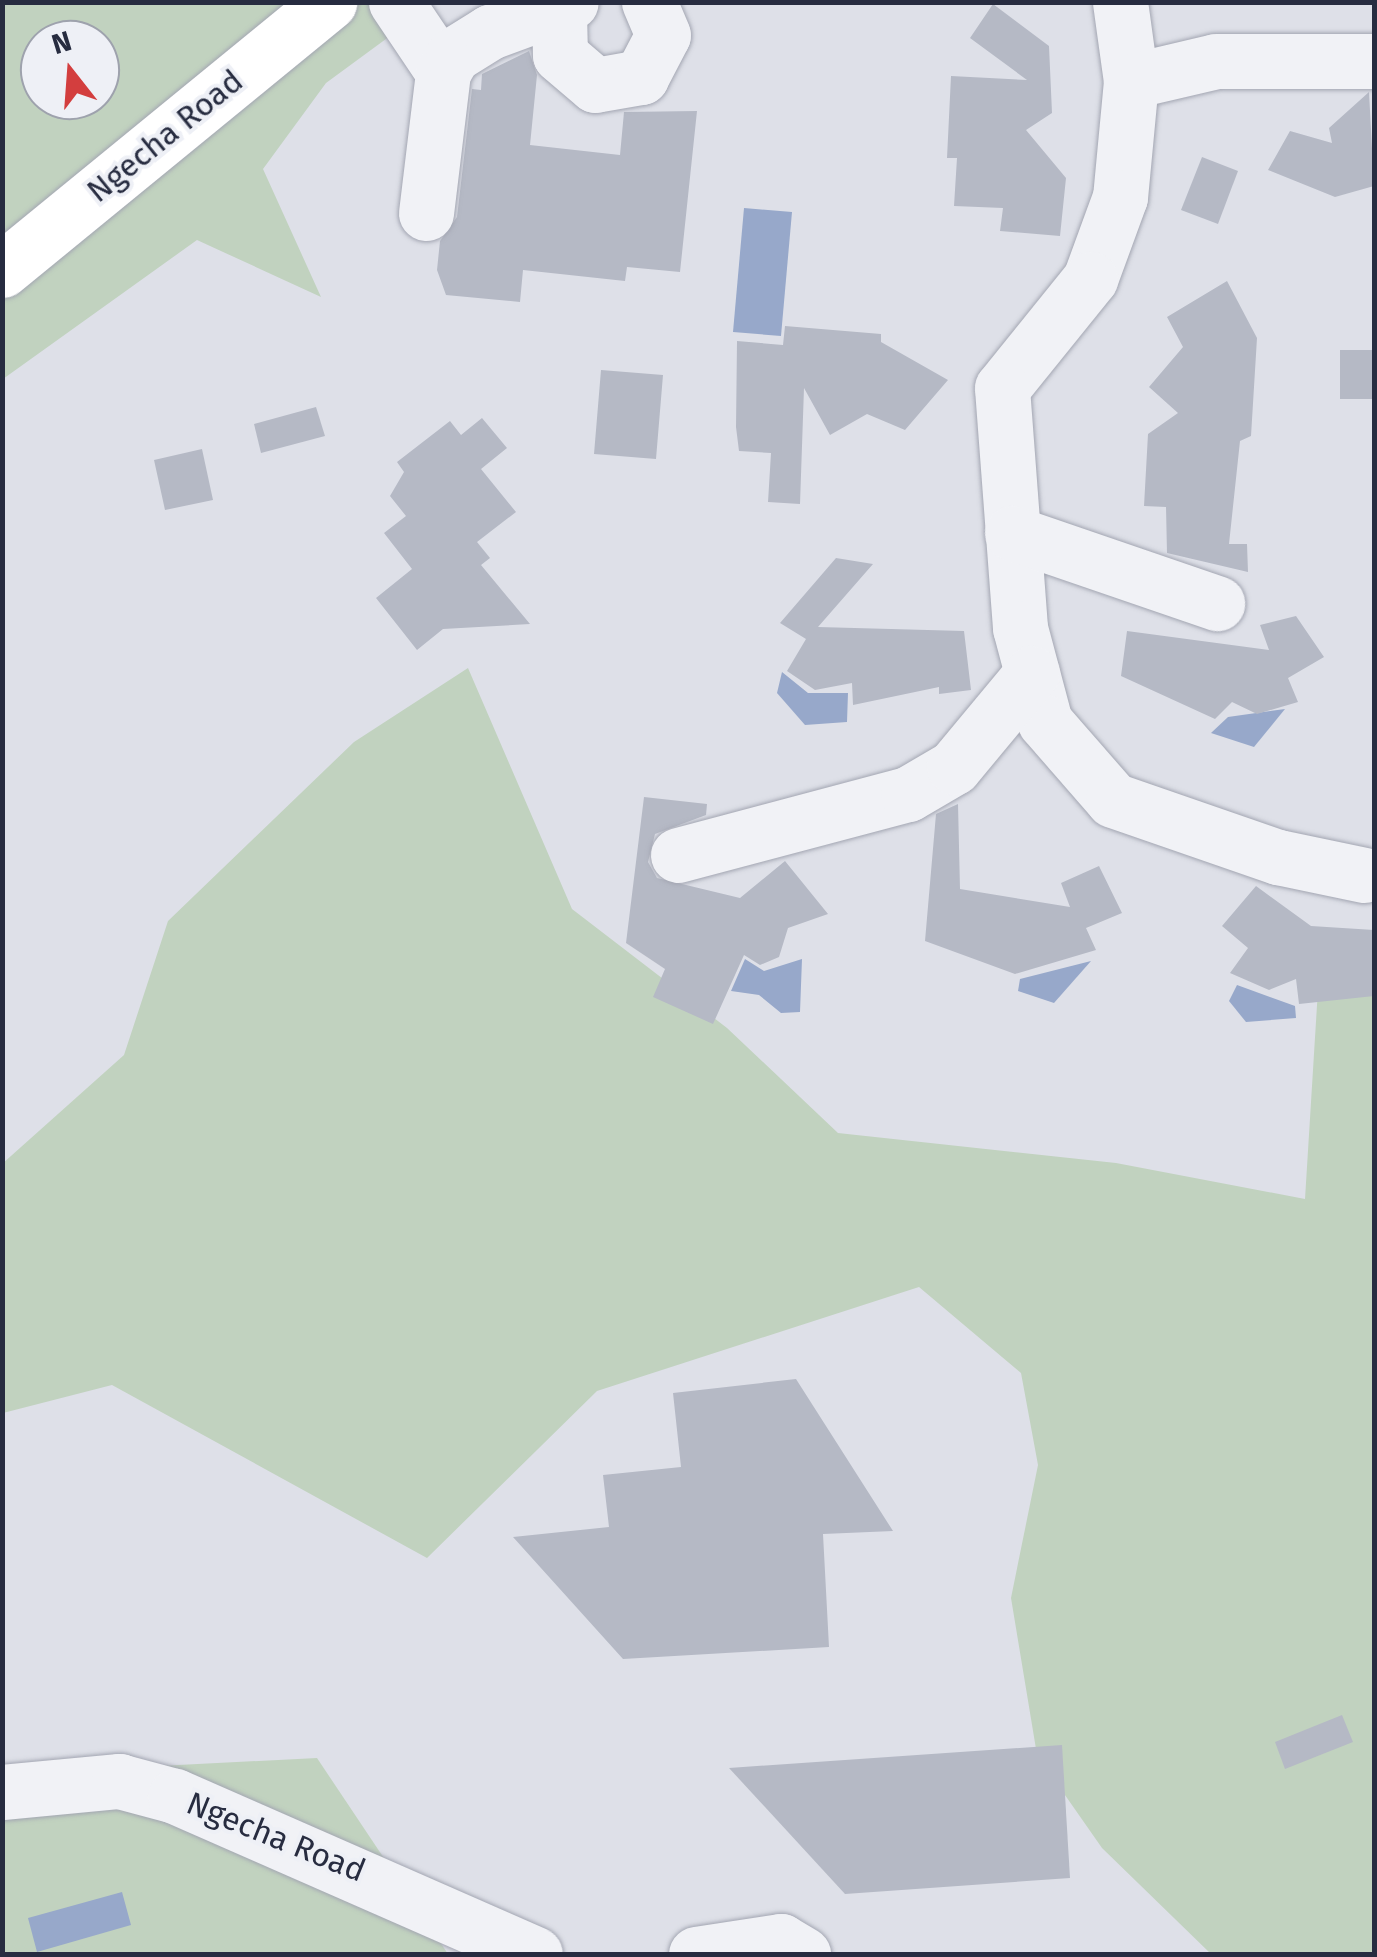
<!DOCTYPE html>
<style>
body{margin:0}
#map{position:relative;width:1377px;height:1957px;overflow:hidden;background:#dee0e8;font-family:"Fira Sans",sans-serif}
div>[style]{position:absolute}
.green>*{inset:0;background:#c1d2bf}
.water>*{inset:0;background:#97a8ca}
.building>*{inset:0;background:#b5b9c5}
.roads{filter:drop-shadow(0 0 2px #a3a6b2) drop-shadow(0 0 2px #a3a6b2)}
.minor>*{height:55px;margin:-27.5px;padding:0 27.5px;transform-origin:27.5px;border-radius:27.5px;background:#f1f2f6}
.major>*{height:55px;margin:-27.5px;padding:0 27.5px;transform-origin:27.5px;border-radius:27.5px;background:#fff}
span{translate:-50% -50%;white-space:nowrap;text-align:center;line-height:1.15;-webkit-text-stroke:8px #eef0f6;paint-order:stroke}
.street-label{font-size:32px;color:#272c40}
.frame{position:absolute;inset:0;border:5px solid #272c40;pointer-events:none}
.north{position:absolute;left:20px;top:20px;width:100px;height:100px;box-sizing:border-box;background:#eef0f6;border:2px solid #9ea2ad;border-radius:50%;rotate:343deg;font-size:28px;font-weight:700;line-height:40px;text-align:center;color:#272c40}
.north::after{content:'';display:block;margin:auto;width:35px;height:45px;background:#d33e3e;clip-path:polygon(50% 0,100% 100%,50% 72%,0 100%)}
</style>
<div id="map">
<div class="green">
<i style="clip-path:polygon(evenodd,3px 3px,435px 3px,326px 83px,263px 169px,321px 297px,197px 240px,3px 379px,3px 3px,40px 40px,100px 40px,100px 100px,40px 100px,40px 40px)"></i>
<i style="clip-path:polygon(468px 668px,572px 909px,727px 1028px,838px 1133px,1116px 1163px,1305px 1199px,1318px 989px,1374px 953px,1374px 1954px,1211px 1954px,1102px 1848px,1037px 1755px,1011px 1598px,1038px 1465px,1021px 1373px,919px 1287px,597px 1391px,427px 1558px,112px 1385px,3px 1413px,2px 1164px,124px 1055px,168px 921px,354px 742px)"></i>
<i style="clip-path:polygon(317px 1758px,448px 1954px,3px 1954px,3px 1774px)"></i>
</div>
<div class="water">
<i style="clip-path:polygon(744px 208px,792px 212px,781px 336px,733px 332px)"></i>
<i style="clip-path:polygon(782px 672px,808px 693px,848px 693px,847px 722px,805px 725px,777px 693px)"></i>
<i style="clip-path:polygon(1285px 709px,1254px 747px,1211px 733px,1228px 717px)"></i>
<i style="clip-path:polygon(745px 959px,764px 971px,802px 959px,800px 1012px,781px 1013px,759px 995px,731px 991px)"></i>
<i style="clip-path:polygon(1091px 961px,1054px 1003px,1018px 991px,1020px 979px)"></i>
<i style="clip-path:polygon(1237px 985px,1295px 1006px,1296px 1018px,1246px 1022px,1229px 1001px)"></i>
<i style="clip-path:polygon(122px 1892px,131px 1925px,37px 1952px,28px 1918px)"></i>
</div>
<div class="building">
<i style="clip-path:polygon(993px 4px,1049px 46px,1052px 113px,1026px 130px,1066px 178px,1060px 236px,1000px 231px,1003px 208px,954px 206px,957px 158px,947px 158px,951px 76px,1027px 80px,970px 38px)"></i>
<i style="clip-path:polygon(529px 51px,537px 75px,530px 145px,620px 155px,624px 112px,697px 111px,680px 272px,627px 267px,625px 281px,523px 270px,520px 302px,446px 295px,437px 270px,440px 241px,457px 217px,472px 89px,481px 90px,482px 74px)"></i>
<i style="clip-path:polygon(1369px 92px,1374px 186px,1335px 197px,1268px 170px,1290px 131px,1332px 143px,1329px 128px)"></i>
<i style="clip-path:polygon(1202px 157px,1238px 171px,1218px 224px,1181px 210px)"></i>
<i style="clip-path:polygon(1227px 281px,1257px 338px,1251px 436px,1240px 441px,1229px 544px,1247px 544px,1248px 572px,1167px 553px,1166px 507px,1144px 506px,1148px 434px,1178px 413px,1149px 387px,1183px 347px,1167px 317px)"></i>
<i style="clip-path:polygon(785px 326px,881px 334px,881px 342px,948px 380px,905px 430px,867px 414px,830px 435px,804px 388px,800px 504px,768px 502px,771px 453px,739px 451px,736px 427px,737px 341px,783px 345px)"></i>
<i style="clip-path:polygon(1340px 350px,1374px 350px,1374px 399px,1340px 399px)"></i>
<i style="clip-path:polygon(601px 370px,663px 375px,656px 459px,594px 454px)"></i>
<i style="clip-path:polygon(316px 407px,325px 436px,261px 453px,254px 424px)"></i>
<i style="clip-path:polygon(482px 418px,507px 448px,481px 469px,516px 512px,477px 542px,490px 558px,481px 565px,530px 624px,443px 629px,417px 650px,376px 598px,412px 569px,384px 533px,406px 516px,390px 496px,404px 472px,397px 462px,450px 421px,461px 435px)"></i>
<i style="clip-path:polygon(202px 449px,213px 500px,165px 510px,154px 460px)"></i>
<i style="clip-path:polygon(836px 558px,873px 564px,818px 627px,964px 631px,971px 690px,939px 694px,939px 687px,853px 705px,852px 683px,815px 690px,787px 671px,806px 639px,780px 623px)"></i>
<i style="clip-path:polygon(1296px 616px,1324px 657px,1288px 678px,1298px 702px,1257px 714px,1232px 702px,1215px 719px,1121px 676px,1127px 631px,1269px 650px,1260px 625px)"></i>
<i style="clip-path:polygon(644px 797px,707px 804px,706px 815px,655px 834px,648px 862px,657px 878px,740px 898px,785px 861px,828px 914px,788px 928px,779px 957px,760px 965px,744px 955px,713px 1024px,653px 997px,665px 969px,626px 943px)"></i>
<i style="clip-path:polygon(958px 804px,960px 889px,1070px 907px,1061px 883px,1099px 866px,1122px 913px,1086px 928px,1096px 950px,1015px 974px,925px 941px,936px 814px)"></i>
<i style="clip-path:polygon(1256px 886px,1311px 926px,1374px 930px,1374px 996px,1299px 1004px,1296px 979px,1269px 990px,1230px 973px,1248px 948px,1222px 926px)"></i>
<i style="clip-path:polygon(796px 1379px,893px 1531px,823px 1534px,829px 1647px,623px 1659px,513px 1537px,609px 1527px,603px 1475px,681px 1467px,673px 1393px)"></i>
<i style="clip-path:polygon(1342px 1715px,1353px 1742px,1285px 1769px,1275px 1742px)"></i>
<i style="clip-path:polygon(1062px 1745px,1070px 1878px,845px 1894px,729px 1768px)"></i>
</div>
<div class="roads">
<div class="minor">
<i style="left:396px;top:2px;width:84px;rotate:56.1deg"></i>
<i style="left:1120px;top:2px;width:80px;rotate:82.1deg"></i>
<i style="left:1131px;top:81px;width:117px;rotate:95.4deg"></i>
<i style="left:1120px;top:197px;width:87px;rotate:110.1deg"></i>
<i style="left:1090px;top:279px;width:140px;rotate:128.9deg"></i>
<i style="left:1002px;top:388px;width:241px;rotate:85.7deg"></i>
<i style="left:1020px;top:628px;width:97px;rotate:75.1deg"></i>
<i style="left:1045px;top:722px;width:103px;rotate:48.9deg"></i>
<i style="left:1113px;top:800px;width:175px;rotate:19.1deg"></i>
<i style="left:1278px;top:857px;width:88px;rotate:11.8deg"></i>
<i style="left:559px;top:12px;width:43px;rotate:88.7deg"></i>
<i style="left:560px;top:55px;width:46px;rotate:40.6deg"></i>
<i style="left:595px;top:85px;width:47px;rotate:-9.9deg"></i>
<i style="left:641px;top:77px;width:47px;rotate:-62.4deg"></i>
<i style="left:663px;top:35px;width:36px;rotate:-113deg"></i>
<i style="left:1131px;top:81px;width:87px;rotate:-13.2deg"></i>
<i style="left:1216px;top:61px;width:158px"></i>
<i style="left:426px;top:213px;width:142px;rotate:-83.1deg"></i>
<i style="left:443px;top:72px;width:20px;rotate:-60deg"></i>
<i style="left:453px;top:55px;width:44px;rotate:-31.9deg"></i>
<i style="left:490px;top:32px;width:86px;rotate:-20.3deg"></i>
<i style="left:1012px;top:533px;width:217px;rotate:18.9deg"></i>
<i style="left:678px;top:855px;width:238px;rotate:-14.9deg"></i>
<i style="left:908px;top:794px;width:53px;rotate:-30.4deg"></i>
<i style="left:954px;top:767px;width:122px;rotate:-50.3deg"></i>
<i style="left:2px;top:1792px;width:118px;rotate:-5.4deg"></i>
<i style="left:119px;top:1781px;width:58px;rotate:15deg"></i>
<i style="left:175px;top:1796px;width:393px;rotate:23.7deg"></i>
<i style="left:696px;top:1954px;width:86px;rotate:-8.7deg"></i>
<i style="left:781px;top:1941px;width:26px;rotate:31deg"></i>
</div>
<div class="major">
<i style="left:2px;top:270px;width:423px;rotate:-39.3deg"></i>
</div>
</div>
<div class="street-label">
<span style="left:165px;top:136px;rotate:-39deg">Ngecha Road</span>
<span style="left:276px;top:1837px;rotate:22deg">Ngecha Road</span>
</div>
<div class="frame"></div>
<div class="north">N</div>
</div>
